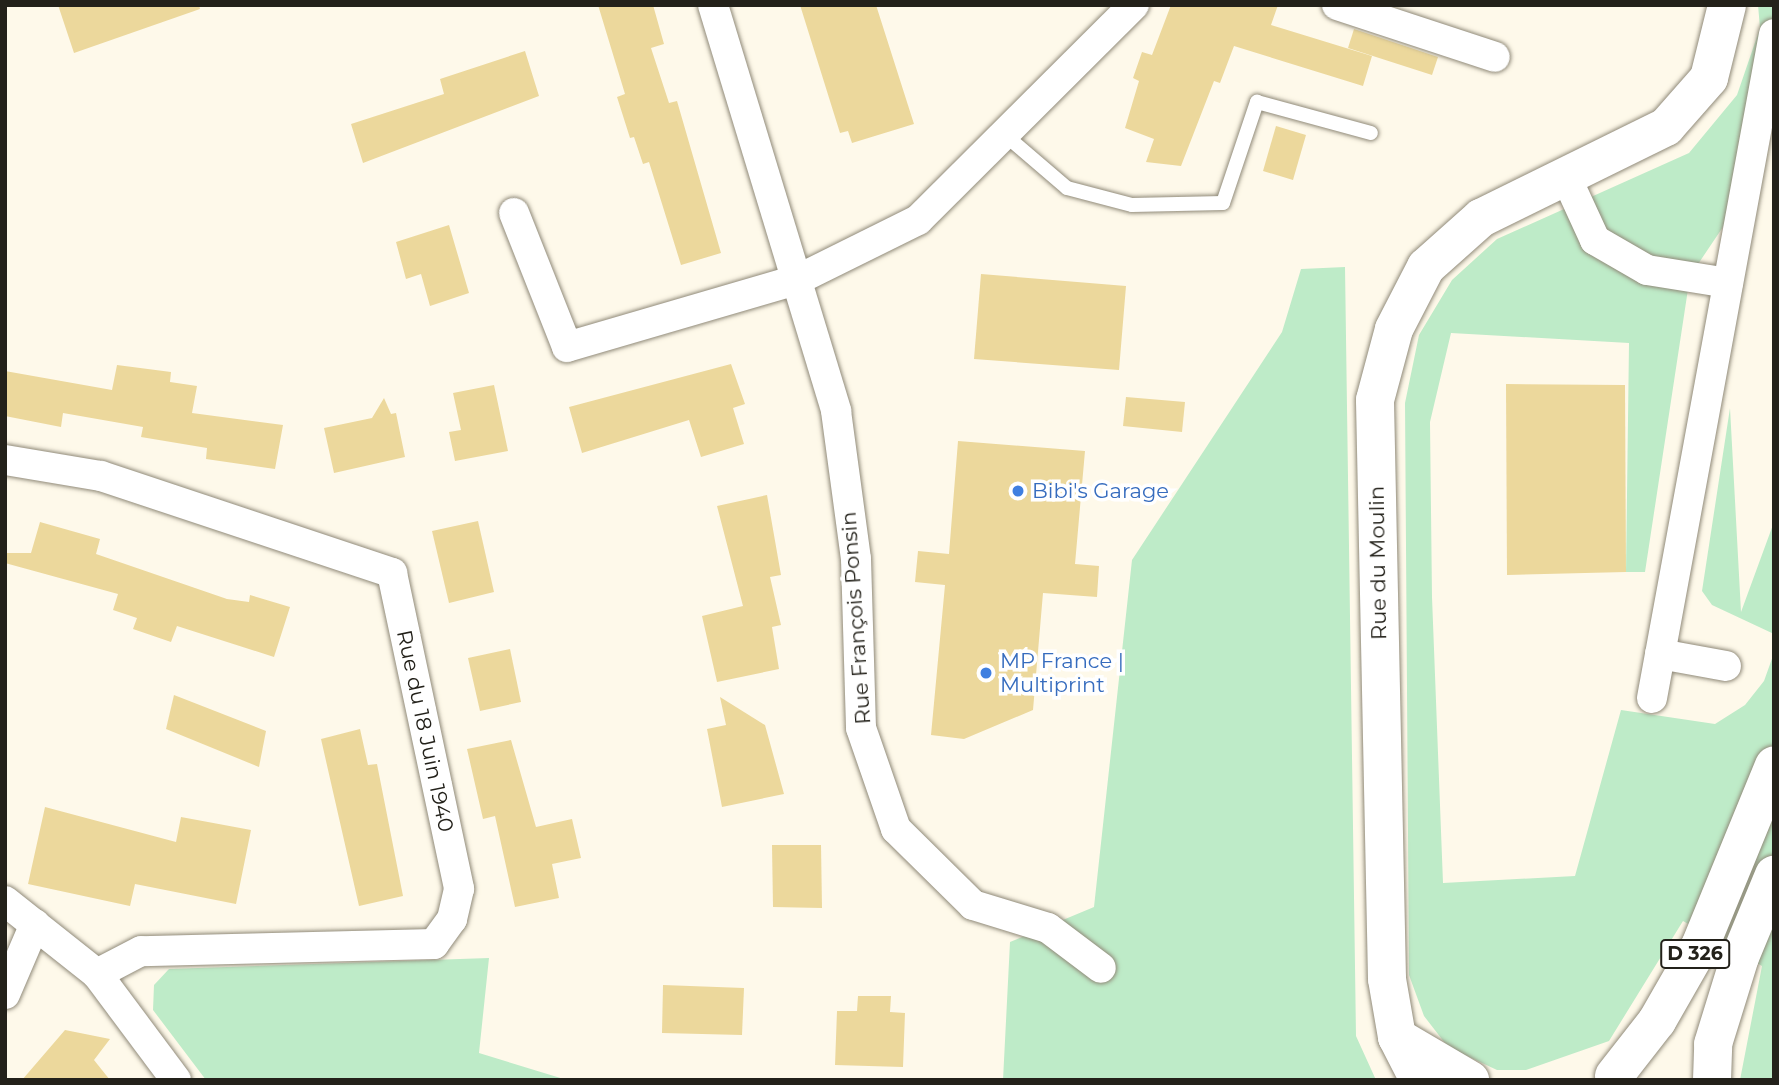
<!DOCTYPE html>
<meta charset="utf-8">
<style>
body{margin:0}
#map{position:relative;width:1779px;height:1085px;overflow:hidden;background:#fef9ea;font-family:Montserrat,sans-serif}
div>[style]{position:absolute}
.green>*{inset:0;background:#beebc8}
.building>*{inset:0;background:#ecd89c}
.roads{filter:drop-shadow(0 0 2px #908a79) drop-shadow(0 0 2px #908a79)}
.service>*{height:14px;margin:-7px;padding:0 7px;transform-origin:7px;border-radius:7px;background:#fff}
.minor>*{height:30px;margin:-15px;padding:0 15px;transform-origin:15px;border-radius:15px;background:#fff}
.secondary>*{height:38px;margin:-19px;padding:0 19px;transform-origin:19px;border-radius:19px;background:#fff}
.primary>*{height:38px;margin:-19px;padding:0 19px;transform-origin:19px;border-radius:19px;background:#fff}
.dots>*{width:19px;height:19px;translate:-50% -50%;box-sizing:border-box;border:4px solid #fff;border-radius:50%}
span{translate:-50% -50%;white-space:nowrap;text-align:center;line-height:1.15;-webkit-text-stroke:7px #fff;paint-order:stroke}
.shield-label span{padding:2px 5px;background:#fff;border:2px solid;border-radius:5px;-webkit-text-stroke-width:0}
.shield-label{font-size:19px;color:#23211a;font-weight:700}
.shop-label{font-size:21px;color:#366cbe}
.left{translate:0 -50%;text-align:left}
.street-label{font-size:21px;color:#23211a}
.frame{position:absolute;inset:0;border:7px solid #23211a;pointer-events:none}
</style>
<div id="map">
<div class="green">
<i style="clip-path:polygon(1758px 5px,1774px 5px,1774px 34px,1725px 224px,1690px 276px,1645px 572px,1626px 572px,1629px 343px,1451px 333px,1430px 422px,1432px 597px,1443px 883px,1575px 876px,1621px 710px,1715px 724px,1745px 705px,1764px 681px,1774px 653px,1774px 1080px,1740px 1080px,1762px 966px,1683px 921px,1609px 1041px,1526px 1070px,1497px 1070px,1448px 1047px,1424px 1016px,1409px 975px,1405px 403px,1419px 335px,1452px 280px,1497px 239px,1689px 153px,1737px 95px,1760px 28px)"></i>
<i style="clip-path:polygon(1345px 267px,1356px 1036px,1376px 1080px,1003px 1080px,1010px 942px,1094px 907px,1132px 560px,1282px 332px,1301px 269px)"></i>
<i style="clip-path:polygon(1730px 408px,1741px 612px,1774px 522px,1774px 634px,1712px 605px,1702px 591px)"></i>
<i style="clip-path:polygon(489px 958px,479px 1053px,567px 1080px,206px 1080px,153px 1010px,154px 985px,169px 969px)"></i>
</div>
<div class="building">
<i style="clip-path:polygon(58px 5px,199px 5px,200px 9px,74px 53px)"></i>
<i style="clip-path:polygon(598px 5px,653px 5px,664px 44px,651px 48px,669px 103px,677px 101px,721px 253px,681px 265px,649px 162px,643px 164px,634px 137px,630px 138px,617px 97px,625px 94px)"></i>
<i style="clip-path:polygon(800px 5px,876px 5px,914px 124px,852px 143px,848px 131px,840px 133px)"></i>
<i style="clip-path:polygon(1171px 5px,1278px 5px,1271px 25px,1372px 56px,1363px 86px,1234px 46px,1220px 83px,1214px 81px,1181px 166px,1146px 162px,1154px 139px,1125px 128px,1139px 81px,1133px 78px,1142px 52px,1152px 55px)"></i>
<i style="clip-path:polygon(1354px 29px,1438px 57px,1432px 75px,1348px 48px)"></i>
<i style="clip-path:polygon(525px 51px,539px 96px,363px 163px,351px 124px,444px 94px,440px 79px)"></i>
<i style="clip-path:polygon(1276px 126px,1306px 135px,1293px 180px,1263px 171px)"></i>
<i style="clip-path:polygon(449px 225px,469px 293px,430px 306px,421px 274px,406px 279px,396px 242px)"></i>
<i style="clip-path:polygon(981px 274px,1126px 286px,1119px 370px,974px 359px)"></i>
<i style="clip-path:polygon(731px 364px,745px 404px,733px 408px,744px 444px,701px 457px,689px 420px,582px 453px,569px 407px)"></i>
<i style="clip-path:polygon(117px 365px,171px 372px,170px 382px,197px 386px,192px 413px,283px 425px,275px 469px,206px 459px,207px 448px,141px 437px,143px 427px,63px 413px,61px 427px,5px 416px,5px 371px,112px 390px)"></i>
<i style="clip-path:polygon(1506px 384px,1625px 385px,1626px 572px,1507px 575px)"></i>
<i style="clip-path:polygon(494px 385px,508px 451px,455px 461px,449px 432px,461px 430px,453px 393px)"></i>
<i style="clip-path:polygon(1126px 397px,1185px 402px,1182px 432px,1123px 426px)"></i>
<i style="clip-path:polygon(384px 398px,391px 414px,396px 413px,405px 457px,334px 473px,324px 428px,372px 418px)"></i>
<i style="clip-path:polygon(958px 441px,1085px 451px,1075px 564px,1099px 566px,1097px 597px,1043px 593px,1033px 710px,964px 739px,931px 735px,945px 585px,915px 582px,918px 551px,949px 554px)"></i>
<i style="clip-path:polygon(767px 495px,781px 575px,770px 577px,781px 625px,772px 627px,779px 669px,717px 682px,702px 616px,743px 606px,717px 506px)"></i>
<i style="clip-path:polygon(478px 521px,494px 592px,449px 603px,432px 531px)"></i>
<i style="clip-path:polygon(40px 522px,100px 539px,96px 554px,227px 599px,249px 602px,250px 595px,290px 607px,274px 657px,177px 626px,171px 642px,133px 629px,137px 618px,113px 610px,118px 594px,5px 563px,5px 553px,31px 553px)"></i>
<i style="clip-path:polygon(510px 649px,521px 702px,480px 711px,468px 658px)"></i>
<i style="clip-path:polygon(174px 695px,266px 731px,259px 767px,166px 729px)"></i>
<i style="clip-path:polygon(720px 697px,765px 725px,784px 794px,722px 807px,707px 729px,726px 725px)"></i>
<i style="clip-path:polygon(360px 729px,368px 765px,377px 764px,403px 896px,359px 906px,321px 739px)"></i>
<i style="clip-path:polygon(511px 740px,536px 827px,572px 819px,581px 858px,552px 864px,559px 898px,515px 907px,495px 816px,483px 819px,467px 749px)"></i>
<i style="clip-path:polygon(45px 807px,176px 842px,181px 817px,251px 830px,236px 904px,135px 884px,130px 906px,28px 884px)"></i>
<i style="clip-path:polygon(772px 845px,821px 845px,822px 908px,773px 907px)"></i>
<i style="clip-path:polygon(663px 985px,744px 988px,742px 1035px,662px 1033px)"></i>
<i style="clip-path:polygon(858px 996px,891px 996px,890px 1012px,905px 1013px,903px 1067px,835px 1065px,837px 1011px,857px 1011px)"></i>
<i style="clip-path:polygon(65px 1030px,110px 1039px,94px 1060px,110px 1080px,22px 1080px)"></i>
</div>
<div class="roads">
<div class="service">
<i style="left:1004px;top:134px;width:83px;rotate:40.6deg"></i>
<i style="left:1067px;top:188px;width:67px;rotate:14.7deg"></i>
<i style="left:1132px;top:205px;width:91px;rotate:-1.3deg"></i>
<i style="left:1223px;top:203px;width:107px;rotate:-71.4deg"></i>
<i style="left:1257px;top:102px;width:118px;rotate:15.2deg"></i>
</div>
<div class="minor">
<i style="left:713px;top:5px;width:424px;rotate:73.1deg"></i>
<i style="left:836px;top:411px;width:149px;rotate:82.3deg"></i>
<i style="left:856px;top:559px;width:169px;rotate:88.3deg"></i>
<i style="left:861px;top:728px;width:107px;rotate:70.9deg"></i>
<i style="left:896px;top:829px;width:108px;rotate:44.6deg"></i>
<i style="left:973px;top:905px;width:78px;rotate:17deg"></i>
<i style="left:1048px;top:928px;width:66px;rotate:37deg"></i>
<i style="left:1337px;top:5px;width:166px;rotate:18.2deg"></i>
<i style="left:1567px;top:179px;width:67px;rotate:65.3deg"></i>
<i style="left:1595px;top:240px;width:60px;rotate:30deg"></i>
<i style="left:1647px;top:270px;width:82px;rotate:9.1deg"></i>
<i style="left:514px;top:213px;width:144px;rotate:68.4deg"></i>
<i style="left:567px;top:347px;width:242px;rotate:-16.3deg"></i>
<i style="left:799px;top:279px;width:133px;rotate:-26.4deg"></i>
<i style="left:918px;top:220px;width:305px;rotate:-44.9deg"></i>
<i style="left:5px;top:460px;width:97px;rotate:9.5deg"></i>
<i style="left:101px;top:476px;width:307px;rotate:18.4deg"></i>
<i style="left:392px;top:573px;width:323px;rotate:78deg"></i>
<i style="left:459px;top:889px;width:31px;rotate:103deg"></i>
<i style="left:452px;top:919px;width:31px;rotate:126deg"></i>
<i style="left:434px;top:944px;width:293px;rotate:178.6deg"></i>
<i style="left:141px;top:951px;width:50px;rotate:152.4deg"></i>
<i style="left:1660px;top:654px;width:67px;rotate:10.3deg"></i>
<i style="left:1652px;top:698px;width:675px;rotate:-79.59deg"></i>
<i style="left:5px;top:901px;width:117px;rotate:38.4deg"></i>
<i style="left:97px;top:974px;width:132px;rotate:53.3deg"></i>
<i style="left:5px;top:994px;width:76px;rotate:-66.8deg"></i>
</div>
<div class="secondary">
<i style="left:1397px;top:1037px;width:85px;rotate:30.5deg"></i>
<i style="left:1419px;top:1080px;width:48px;rotate:-117.1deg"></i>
<i style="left:1397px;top:1037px;width:59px;rotate:-99.8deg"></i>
<i style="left:1387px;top:979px;width:579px;rotate:-91.19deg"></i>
<i style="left:1375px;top:400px;width:73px;rotate:-75deg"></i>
<i style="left:1394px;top:329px;width:70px;rotate:-62.7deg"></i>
<i style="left:1426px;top:267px;width:74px;rotate:-41.7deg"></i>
<i style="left:1481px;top:218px;width:206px;rotate:-26.2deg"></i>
<i style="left:1666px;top:127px;width:65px;rotate:-48.7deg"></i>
<i style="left:1709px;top:78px;width:75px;rotate:-76.1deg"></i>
</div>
<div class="primary">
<i style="left:1614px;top:1076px;width:70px;rotate:-52deg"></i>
<i style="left:1657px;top:1021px;width:86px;rotate:-60.2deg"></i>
<i style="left:1700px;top:946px;width:195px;rotate:-67.7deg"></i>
<i style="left:1712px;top:1080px;width:36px;rotate:-88deg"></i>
<i style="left:1713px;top:1044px;width:91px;rotate:-72.8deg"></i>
<i style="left:1740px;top:957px;width:89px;rotate:-67.5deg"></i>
</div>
</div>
<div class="dots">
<i style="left:1018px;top:491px;background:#3f7fe0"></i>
<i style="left:986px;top:673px;background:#3f7fe0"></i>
</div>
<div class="shield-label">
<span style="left:1695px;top:954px">D 326</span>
</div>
<div class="shop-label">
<span class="left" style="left:1032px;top:491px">Bibi's Garage</span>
<span class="left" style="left:1000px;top:673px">MP France |<br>Multiprint</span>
</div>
<div class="street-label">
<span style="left:1378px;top:563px;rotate:-91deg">Rue du Moulin</span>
<span style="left:856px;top:618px;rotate:-94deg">Rue François Ponsin</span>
<span style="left:425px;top:731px;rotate:78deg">Rue du 18 Juin 1940</span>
</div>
<div class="frame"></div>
</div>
